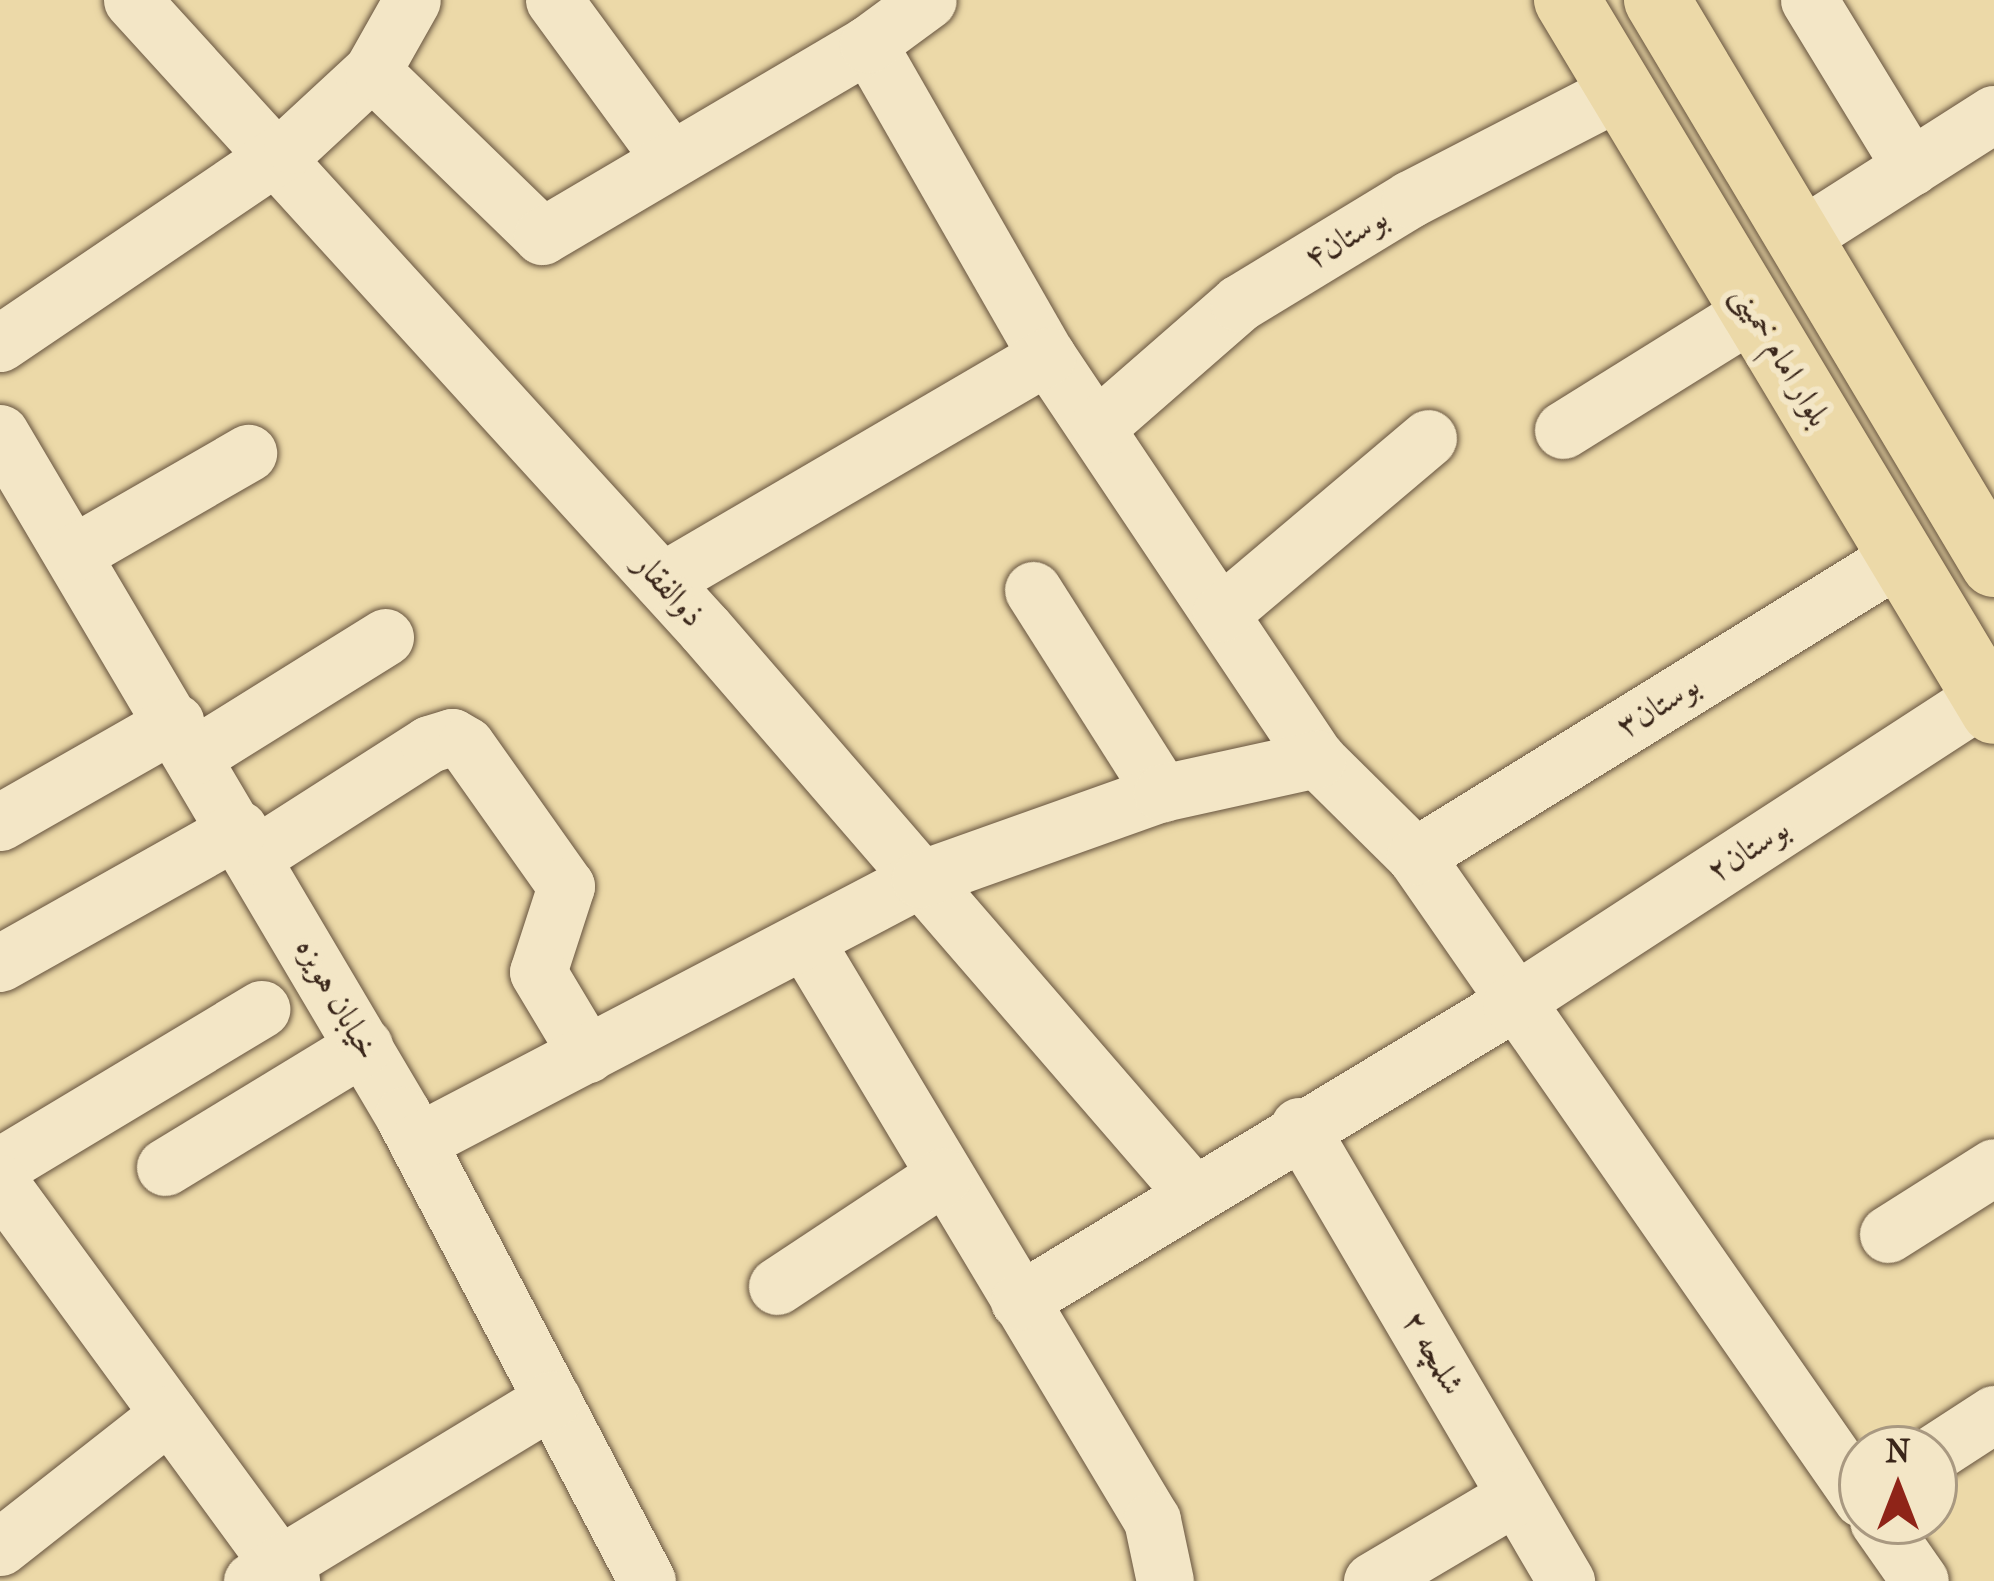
<!DOCTYPE html>
<meta charset="utf-8">
<style>
body{margin:0}
#map{position:relative;width:1994px;height:1581px;overflow:hidden;background:#ecd9a8;font-family:"IM FELL French Canon",Amiri,serif}
div>[style]{position:absolute}
.roads{filter:drop-shadow(0 0 3px #66533e) drop-shadow(0 0 3px #66533e)}
.minor>*{height:57px;margin:-28.5px;padding:0 28.5px;transform-origin:28.5px;border-radius:28.5px;background:#f3e6c6}
.major>*{height:66px;margin:-33px;padding:0 33px;transform-origin:33px;border-radius:33px;background:#ecd9a8}
span{translate:-50% -50%;white-space:nowrap;text-align:center;line-height:1.15;-webkit-text-stroke:12px #f3e6c6;paint-order:stroke}
.street-label{font-size:33px;color:#3a261a}
.north{position:absolute;left:1838px;top:1425px;width:120px;height:120px;box-sizing:border-box;background:#f3e6c6;border:3px solid #a99981;border-radius:50%;rotate:0deg;font-size:33px;font-weight:700;line-height:48px;text-align:center;color:#3a261a}
.north::after{content:'';display:block;margin:auto;width:42px;height:54px;background:#8f2418;clip-path:polygon(50% 0,100% 100%,50% 72%,0 100%)}
</style>
<div id="map">
<div class="roads">
<div class="minor">
<i style="left:132px;top:0;width:851px;rotate:47.67deg"></i>
<i style="left:705px;top:629px;width:744px;rotate:49.14deg"></i>
<i style="left:554px;top:0;width:195px;rotate:53.8deg"></i>
<i style="left:1809px;top:0;width:196px;rotate:58.6deg"></i>
<i style="left:868px;top:44px;width:360px;rotate:60.2deg"></i>
<i style="left:1047px;top:356px;width:485px;rotate:56.2deg"></i>
<i style="left:1317px;top:759px;width:138px;rotate:44.7deg"></i>
<i style="left:1415px;top:856px;width:783px;rotate:55.19deg"></i>
<i style="left:372px;top:71px;width:237px;rotate:44.1deg"></i>
<i style="left:542px;top:236px;width:378px;rotate:-30.5deg"></i>
<i style="left:868px;top:44px;width:74px;rotate:-36.3deg"></i>
<i style="left:1799px;top:238px;width:231px;rotate:-32.5deg"></i>
<i style="left:0;top:343px;width:353px;rotate:-34.1deg"></i>
<i style="left:292px;top:145px;width:109px;rotate:-42.8deg"></i>
<i style="left:372px;top:71px;width:81px;rotate:-60.6deg"></i>
<i style="left:1097px;top:427px;width:189px;rotate:-41.1deg"></i>
<i style="left:1239px;top:303px;width:200px;rotate:-31.3deg"></i>
<i style="left:1410px;top:199px;width:237px;rotate:-27.3deg"></i>
<i style="left:1563px;top:430px;width:225px;rotate:-31.9deg"></i>
<i style="left:0;top:433px;width:792px;rotate:59.42deg"></i>
<i style="left:403px;top:1115px;width:526px;rotate:62.36deg"></i>
<i style="left:74px;top:553px;width:201px;rotate:-29.9deg"></i>
<i style="left:662px;top:581px;width:446px;rotate:-30.3deg"></i>
<i style="left:1033px;top:590px;width:241px;rotate:57.6deg"></i>
<i style="left:1221px;top:613px;width:271px;rotate:-40.2deg"></i>
<i style="left:194px;top:756px;width:225px;rotate:-31.9deg"></i>
<i style="left:0;top:822px;width:202px;rotate:-29.7deg"></i>
<i style="left:254px;top:856px;width:208px;rotate:-32.6deg"></i>
<i style="left:429px;top:744px;width:24px;rotate:-17deg"></i>
<i style="left:452px;top:737px;width:16px;rotate:30deg"></i>
<i style="left:466px;top:745px;width:173px;rotate:54.7deg"></i>
<i style="left:566px;top:886px;width:90px;rotate:108deg"></i>
<i style="left:538px;top:972px;width:96px;rotate:59.1deg"></i>
<i style="left:1415px;top:856px;width:571px;rotate:-31.69deg"></i>
<i style="left:805px;top:941px;width:675px;rotate:59.07deg"></i>
<i style="left:1152px;top:1520px;width:62px;rotate:78deg"></i>
<i style="left:0;top:963px;width:274px;rotate:-29.3deg"></i>
<i style="left:1299px;top:1126px;width:528px;rotate:59.6deg"></i>
<i style="left:417px;top:1142px;width:568px;rotate:-27.6deg"></i>
<i style="left:920px;top:879px;width:257px;rotate:-19.6deg"></i>
<i style="left:1162px;top:793px;width:159px;rotate:-12.4deg"></i>
<i style="left:0;top:1166px;width:305px;rotate:-31deg"></i>
<i style="left:165px;top:1167px;width:233px;rotate:-31.3deg"></i>
<i style="left:0;top:1183px;width:493px;rotate:53.8deg"></i>
<i style="left:1888px;top:1234px;width:125px;rotate:-32.3deg"></i>
<i style="left:777px;top:1286px;width:199px;rotate:-33.5deg"></i>
<i style="left:1019px;top:1301px;width:575px;rotate:-31.12deg"></i>
<i style="left:1511px;top:1004px;width:565px;rotate:-33.02deg"></i>
<i style="left:1934px;top:1453px;width:72px;rotate:-33deg"></i>
<i style="left:1878px;top:1521px;width:73px;rotate:55deg"></i>
<i style="left:0;top:1547px;width:215px;rotate:-38.2deg"></i>
<i style="left:252px;top:1581px;width:351px;rotate:-31.2deg"></i>
<i style="left:1372px;top:1581px;width:167px;rotate:-30.6deg"></i>
</div>
<div class="major">
<i style="left:1567px;top:0;width:829px;rotate:59.01deg"></i>
<i style="left:1657px;top:0;width:657px;rotate:59.14deg"></i>
</div>
</div>
<div class="street-label">
<span style="left:1346px;top:238px;rotate:-31deg">بوستان۴</span>
<span style="left:1781px;top:356px;rotate:59deg">بلوار امام خمینی</span>
<span style="left:669px;top:590px;rotate:48deg">ذوالفقار</span>
<span style="left:1658px;top:706px;rotate:-32deg">بوستان۳</span>
<span style="left:1748px;top:850px;rotate:-33deg">بوستان۲</span>
<span style="left:337px;top:999px;rotate:60deg">خیابان هویزه</span>
<span style="left:1433px;top:1353px;rotate:60deg">شلمچه ۲</span>
</div>
<div class="north">N</div>
</div>
